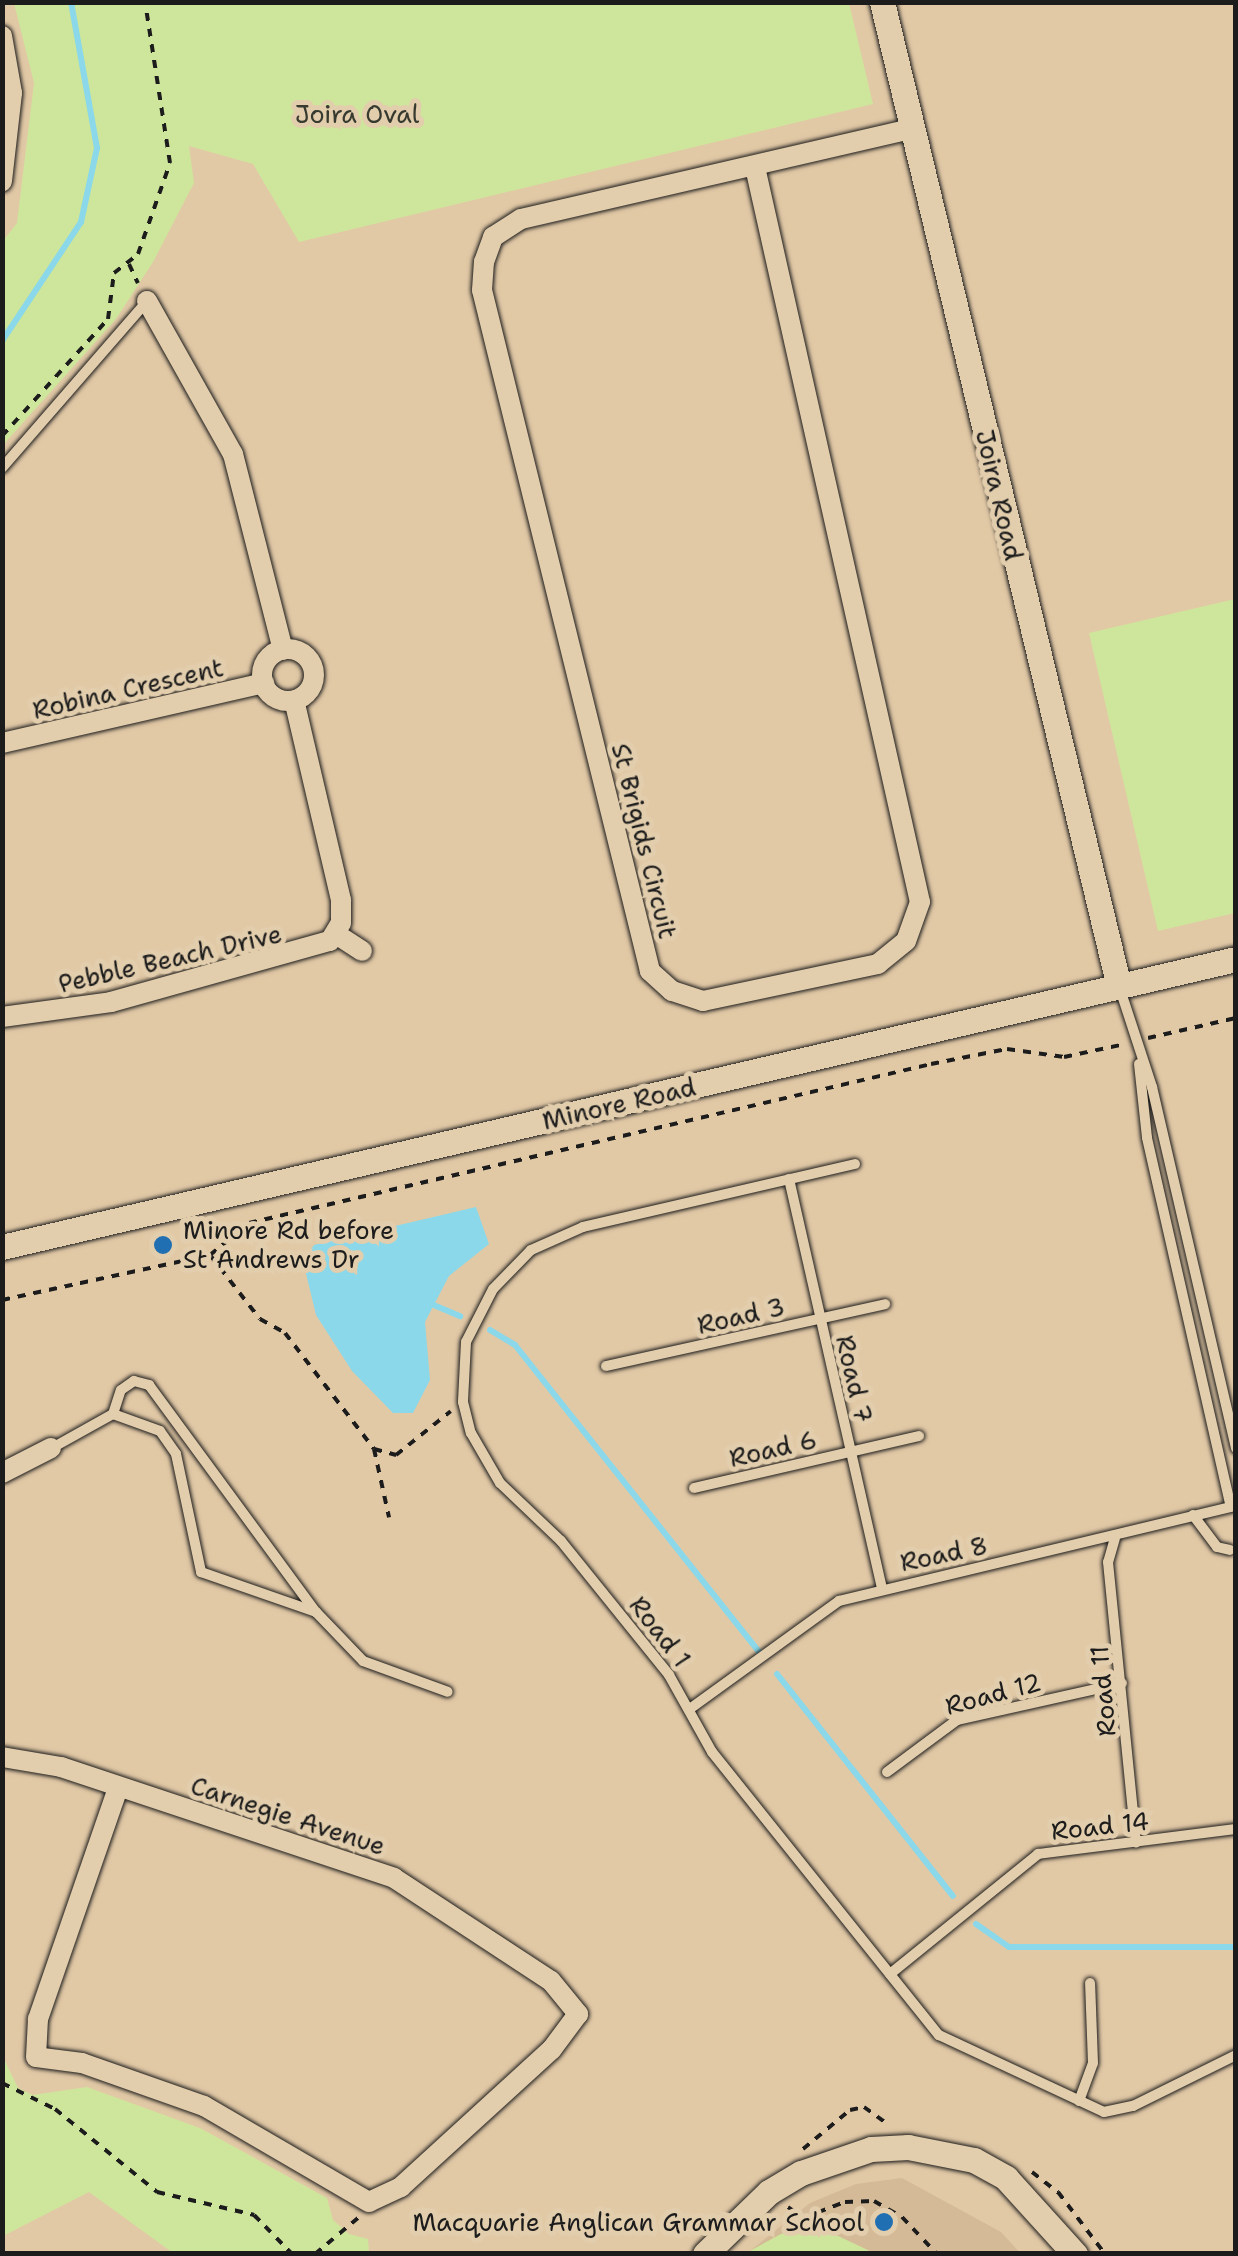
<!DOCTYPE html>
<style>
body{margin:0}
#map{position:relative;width:1238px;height:2256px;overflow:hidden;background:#e2c9a6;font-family:"Shantell Sans",sans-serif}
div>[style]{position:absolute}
.built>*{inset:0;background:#d4ba97}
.green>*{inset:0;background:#cee69b}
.water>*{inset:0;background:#8ad8e9}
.stream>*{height:6px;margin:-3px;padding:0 3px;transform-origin:3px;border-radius:3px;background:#8ad8e9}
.path>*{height:4px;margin-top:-2px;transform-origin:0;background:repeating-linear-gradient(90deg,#1c1c1c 0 8px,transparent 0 16px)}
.roads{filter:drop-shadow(0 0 2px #1c1c1c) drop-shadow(0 0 2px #1c1c1c)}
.service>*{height:10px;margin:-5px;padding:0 5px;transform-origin:5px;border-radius:5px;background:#e2cdac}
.minor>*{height:20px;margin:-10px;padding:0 10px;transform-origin:10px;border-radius:10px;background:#e2cdac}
.minor>.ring{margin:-10px;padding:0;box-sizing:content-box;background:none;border:20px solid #e2cdac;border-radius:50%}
.tertiary>*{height:25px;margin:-12.5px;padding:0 12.5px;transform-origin:12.5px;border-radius:12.5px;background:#e2cdac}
.dots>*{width:28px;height:28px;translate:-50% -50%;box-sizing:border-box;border:5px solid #e2cdac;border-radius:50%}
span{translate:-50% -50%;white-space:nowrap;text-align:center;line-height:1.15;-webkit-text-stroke:10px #e2cdac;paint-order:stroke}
.park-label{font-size:25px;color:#373a2f}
.street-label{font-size:25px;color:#1c1c1c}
.poi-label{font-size:25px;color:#1c1c1c}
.left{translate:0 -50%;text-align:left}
.right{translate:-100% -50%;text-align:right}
.frame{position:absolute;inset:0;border:5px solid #1c1c1c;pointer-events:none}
</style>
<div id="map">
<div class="built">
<i style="clip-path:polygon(902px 2178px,1001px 2232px,1020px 2253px,746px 2254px,810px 2203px,856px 2184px)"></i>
</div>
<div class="green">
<i style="clip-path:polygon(14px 3px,849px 3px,873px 104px,299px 242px,253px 164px,189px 146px,194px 183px,153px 262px,116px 319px,3px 445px,3px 241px,17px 223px,34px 83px)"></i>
<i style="clip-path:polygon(1235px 599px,1235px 913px,1158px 931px,1089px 633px)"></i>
<i style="clip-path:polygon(3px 2057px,18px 2088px,33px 2095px,87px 2087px,200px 2128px,327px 2198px,333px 2220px,349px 2234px,368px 2239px,369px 2253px,173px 2253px,89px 2192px,3px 2236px)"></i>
<i style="clip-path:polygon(815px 2225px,874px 2253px,746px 2253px,781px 2234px)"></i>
</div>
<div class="water">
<i style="clip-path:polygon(476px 1207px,489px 1244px,449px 1276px,425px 1322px,430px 1380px,413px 1413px,393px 1413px,352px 1371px,316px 1315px,303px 1261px,314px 1245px)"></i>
</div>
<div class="stream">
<i style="left:2px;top:341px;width:143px;rotate:-56.4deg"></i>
<i style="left:81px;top:222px;width:76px;rotate:-77.8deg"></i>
<i style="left:97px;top:148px;width:148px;rotate:-100.1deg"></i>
<i style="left:429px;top:1303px;width:34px;rotate:23deg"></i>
<i style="left:490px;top:1330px;width:29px;rotate:31deg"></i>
<i style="left:515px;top:1345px;width:394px;rotate:51.5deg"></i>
<i style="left:777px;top:1674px;width:283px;rotate:51.6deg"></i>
<i style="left:976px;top:1924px;width:40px;rotate:34.9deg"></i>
<i style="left:1009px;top:1947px;width:227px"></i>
</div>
<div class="path">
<i style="left:129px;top:264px;width:21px;rotate:65deg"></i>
<i style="left:2px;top:436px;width:158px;rotate:-47.8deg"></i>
<i style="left:108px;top:319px;width:46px;rotate:-82.6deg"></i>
<i style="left:114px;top:273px;width:31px;rotate:-38deg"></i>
<i style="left:138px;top:254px;width:96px;rotate:-70.6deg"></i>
<i style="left:170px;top:163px;width:163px;rotate:-98.8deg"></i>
<i style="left:1148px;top:1038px;width:90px;rotate:-12.8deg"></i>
<i style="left:210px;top:1255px;width:81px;rotate:52deg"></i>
<i style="left:260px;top:1319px;width:29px;rotate:29deg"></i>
<i style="left:285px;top:1333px;width:146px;rotate:52.5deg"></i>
<i style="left:374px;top:1449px;width:23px;rotate:15deg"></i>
<i style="left:396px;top:1455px;width:70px;rotate:-38.7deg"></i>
<i style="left:2px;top:1300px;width:213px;rotate:-12.2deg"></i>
<i style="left:210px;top:1255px;width:50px;rotate:-39.4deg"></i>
<i style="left:249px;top:1223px;width:700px;rotate:-13.12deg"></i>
<i style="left:931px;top:1064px;width:77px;rotate:-11.2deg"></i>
<i style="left:1007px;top:1049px;width:58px;rotate:8deg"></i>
<i style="left:1064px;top:1057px;width:62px;rotate:-12deg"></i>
<i style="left:374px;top:1449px;width:70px;rotate:77.6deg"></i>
<i style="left:2px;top:2083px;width:59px;rotate:26.1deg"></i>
<i style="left:55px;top:2109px;width:132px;rotate:39.1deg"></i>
<i style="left:157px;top:2192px;width:100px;rotate:13.3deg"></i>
<i style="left:254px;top:2215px;width:54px;rotate:45.7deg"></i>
<i style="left:803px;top:2149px;width:61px;rotate:-39.7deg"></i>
<i style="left:850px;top:2110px;width:14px;rotate:-12deg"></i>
<i style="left:864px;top:2107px;width:31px;rotate:36deg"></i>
<i style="left:1032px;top:2172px;width:33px;rotate:38deg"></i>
<i style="left:1058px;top:2192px;width:78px;rotate:52.8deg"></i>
<i style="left:788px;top:2207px;width:19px;rotate:36deg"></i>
<i style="left:803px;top:2218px;width:45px;rotate:-20.9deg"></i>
<i style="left:845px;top:2202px;width:29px;rotate:-2deg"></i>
<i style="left:874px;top:2201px;width:32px;rotate:30deg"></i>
<i style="left:902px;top:2217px;width:51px;rotate:46.6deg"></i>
<i style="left:315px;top:2254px;width:56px;rotate:-39.9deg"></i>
</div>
<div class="roads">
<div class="service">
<i style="left:2px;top:468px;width:221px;rotate:-49deg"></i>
<i style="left:1120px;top:989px;width:103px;rotate:71.9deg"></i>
<i style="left:1152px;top:1087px;width:371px;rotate:76.9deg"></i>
<i style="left:1139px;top:1064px;width:74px;rotate:83.8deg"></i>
<i style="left:1147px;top:1138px;width:378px;rotate:77.2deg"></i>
<i style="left:855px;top:1164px;width:279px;rotate:167deg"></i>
<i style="left:583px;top:1227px;width:57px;rotate:156.1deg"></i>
<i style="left:531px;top:1250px;width:54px;rotate:134.3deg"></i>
<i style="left:493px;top:1289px;width:59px;rotate:117deg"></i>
<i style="left:466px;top:1342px;width:60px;rotate:92.9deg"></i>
<i style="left:463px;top:1402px;width:32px;rotate:76deg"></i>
<i style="left:471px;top:1433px;width:58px;rotate:59.9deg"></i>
<i style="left:500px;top:1483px;width:84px;rotate:43.6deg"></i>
<i style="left:561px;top:1541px;width:172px;rotate:51.1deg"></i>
<i style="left:669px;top:1675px;width:88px;rotate:60.8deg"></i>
<i style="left:712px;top:1752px;width:363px;rotate:51.3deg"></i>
<i style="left:939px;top:2035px;width:182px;rotate:25deg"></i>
<i style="left:1104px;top:2112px;width:30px;rotate:-12deg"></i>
<i style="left:1133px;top:2106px;width:115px;rotate:-26.3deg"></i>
<i style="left:789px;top:1179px;width:418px;rotate:77.2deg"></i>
<i style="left:606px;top:1366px;width:286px;rotate:-12.5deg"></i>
<i style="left:113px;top:1414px;width:50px;rotate:19.9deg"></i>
<i style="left:160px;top:1431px;width:28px;rotate:55deg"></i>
<i style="left:176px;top:1454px;width:121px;rotate:78deg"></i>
<i style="left:201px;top:1572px;width:122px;rotate:19.2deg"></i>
<i style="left:52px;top:1448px;width:70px;rotate:-29.1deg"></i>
<i style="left:113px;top:1414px;width:25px;rotate:-72deg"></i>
<i style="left:121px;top:1390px;width:16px;rotate:-35deg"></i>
<i style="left:134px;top:1381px;width:16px;rotate:15deg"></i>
<i style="left:149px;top:1385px;width:282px;rotate:53.7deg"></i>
<i style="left:316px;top:1612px;width:68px;rotate:46.2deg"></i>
<i style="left:363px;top:1661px;width:90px;rotate:20deg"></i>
<i style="left:694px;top:1488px;width:231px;rotate:-13deg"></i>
<i style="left:1193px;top:1515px;width:40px;rotate:53deg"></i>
<i style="left:1217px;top:1547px;width:13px;rotate:13deg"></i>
<i style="left:1115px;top:1538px;width:25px;rotate:106deg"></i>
<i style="left:1108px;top:1562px;width:282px;rotate:84.3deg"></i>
<i style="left:691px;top:1708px;width:183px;rotate:-35.9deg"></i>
<i style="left:839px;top:1601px;width:408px;rotate:-13.5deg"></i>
<i style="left:887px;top:1772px;width:87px;rotate:-36.6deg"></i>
<i style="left:957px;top:1720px;width:169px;rotate:-12.6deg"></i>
<i style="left:890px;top:1974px;width:191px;rotate:-39deg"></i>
<i style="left:1038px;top:1854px;width:200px;rotate:-7.2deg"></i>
<i style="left:1079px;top:2101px;width:40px;rotate:-69.8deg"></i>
<i style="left:1093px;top:2063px;width:80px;rotate:-92.1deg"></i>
</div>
<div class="minor">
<i style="left:2px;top:36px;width:58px;rotate:80deg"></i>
<i style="left:12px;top:93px;width:89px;rotate:96.5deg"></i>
<i style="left:755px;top:167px;width:753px;rotate:77.35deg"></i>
<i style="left:920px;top:902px;width:41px;rotate:109.7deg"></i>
<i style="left:906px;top:941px;width:36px;rotate:141deg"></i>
<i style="left:878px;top:964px;width:179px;rotate:168.1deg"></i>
<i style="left:703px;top:1001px;width:33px;rotate:-162deg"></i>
<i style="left:672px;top:991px;width:30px;rotate:-138deg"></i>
<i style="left:650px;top:971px;width:701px;rotate:-103.86deg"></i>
<i style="left:482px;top:290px;width:28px;rotate:-86deg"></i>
<i style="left:484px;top:262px;width:27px;rotate:-70deg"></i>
<i style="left:493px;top:237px;width:33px;rotate:-33deg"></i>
<i style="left:521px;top:219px;width:401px;rotate:-13deg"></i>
<i style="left:147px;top:301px;width:176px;rotate:60.7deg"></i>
<i style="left:233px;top:454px;width:202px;rotate:75.7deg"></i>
<i class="ring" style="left:262px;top:649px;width:32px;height:32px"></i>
<i style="left:2px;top:743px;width:269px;rotate:-12.9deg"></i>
<i style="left:336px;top:934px;width:31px;rotate:33deg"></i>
<i style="left:2px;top:1017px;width:110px;rotate:-7.8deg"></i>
<i style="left:111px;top:1002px;width:227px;rotate:-15.6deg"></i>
<i style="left:330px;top:941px;width:21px;rotate:-59deg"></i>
<i style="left:341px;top:923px;width:23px;rotate:-90deg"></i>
<i style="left:341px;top:900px;width:205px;rotate:-103.2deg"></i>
<i style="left:2px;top:1473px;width:55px;rotate:-27deg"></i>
<i style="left:2px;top:1757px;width:60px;rotate:9.6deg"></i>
<i style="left:61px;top:1767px;width:351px;rotate:18.4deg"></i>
<i style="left:394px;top:1878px;width:188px;rotate:33.3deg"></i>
<i style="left:551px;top:1981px;width:43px;rotate:50.7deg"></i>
<i style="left:578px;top:2014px;width:44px;rotate:126.6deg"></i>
<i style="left:552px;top:2049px;width:205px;rotate:137.6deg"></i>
<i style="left:401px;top:2187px;width:35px;rotate:155deg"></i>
<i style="left:369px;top:2202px;width:191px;rotate:-149.8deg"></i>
<i style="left:204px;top:2106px;width:129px;rotate:-160.6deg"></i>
<i style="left:82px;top:2063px;width:46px;rotate:-172.6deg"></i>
<i style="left:36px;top:2057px;width:38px;rotate:-87deg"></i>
<i style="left:38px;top:2019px;width:244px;rotate:-70.9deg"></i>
</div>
<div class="tertiary">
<i style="left:882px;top:2px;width:1013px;rotate:76.47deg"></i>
<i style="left:2px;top:1247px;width:1267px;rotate:-13.14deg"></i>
<i style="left:705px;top:2254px;width:89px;rotate:-44.1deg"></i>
<i style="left:769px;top:2192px;width:37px;rotate:-31deg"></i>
<i style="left:801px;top:2173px;width:74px;rotate:-18.9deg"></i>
<i style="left:871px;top:2149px;width:37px;rotate:-3deg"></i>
<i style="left:908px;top:2147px;width:67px;rotate:11.1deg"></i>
<i style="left:974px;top:2160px;width:37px;rotate:29deg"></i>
<i style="left:1006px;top:2178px;width:103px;rotate:47.8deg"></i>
</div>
</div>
<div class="dots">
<i style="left:163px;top:1245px;background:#1f6fb2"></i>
<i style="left:884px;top:2222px;background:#1f6fb2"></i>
</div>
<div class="park-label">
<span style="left:357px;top:114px">Joira Oval</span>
</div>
<div class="street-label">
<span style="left:999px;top:495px;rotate:77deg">Joira Road</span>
<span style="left:128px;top:689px;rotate:-13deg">Robina Crescent</span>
<span style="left:644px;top:841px;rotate:76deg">St Brigids Circuit</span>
<span style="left:170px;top:959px;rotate:-13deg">Pebble Beach Drive</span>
<span style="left:619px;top:1104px;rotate:-13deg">Minore Road</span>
<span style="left:741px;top:1316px;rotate:-13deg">Road 3</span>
<span style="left:854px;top:1379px;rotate:77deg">Road 7</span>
<span style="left:773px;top:1449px;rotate:-13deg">Road 6</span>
<span style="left:944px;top:1554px;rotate:-12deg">Road 8</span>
<span style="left:660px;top:1632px;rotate:52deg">Road 1</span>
<span style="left:1103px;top:1691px;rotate:-95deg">Road 11</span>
<span style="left:993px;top:1694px;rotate:-15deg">Road 12</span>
<span style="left:288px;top:1816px;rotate:18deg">Carnegie Avenue</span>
<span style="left:1100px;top:1826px;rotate:-6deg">Road 14</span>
</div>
<div class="poi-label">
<span class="left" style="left:183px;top:1245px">Minore Rd before<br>St Andrews Dr</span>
<span class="right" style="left:864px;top:2222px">Macquarie Anglican Grammar School</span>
</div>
<div class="frame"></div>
</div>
